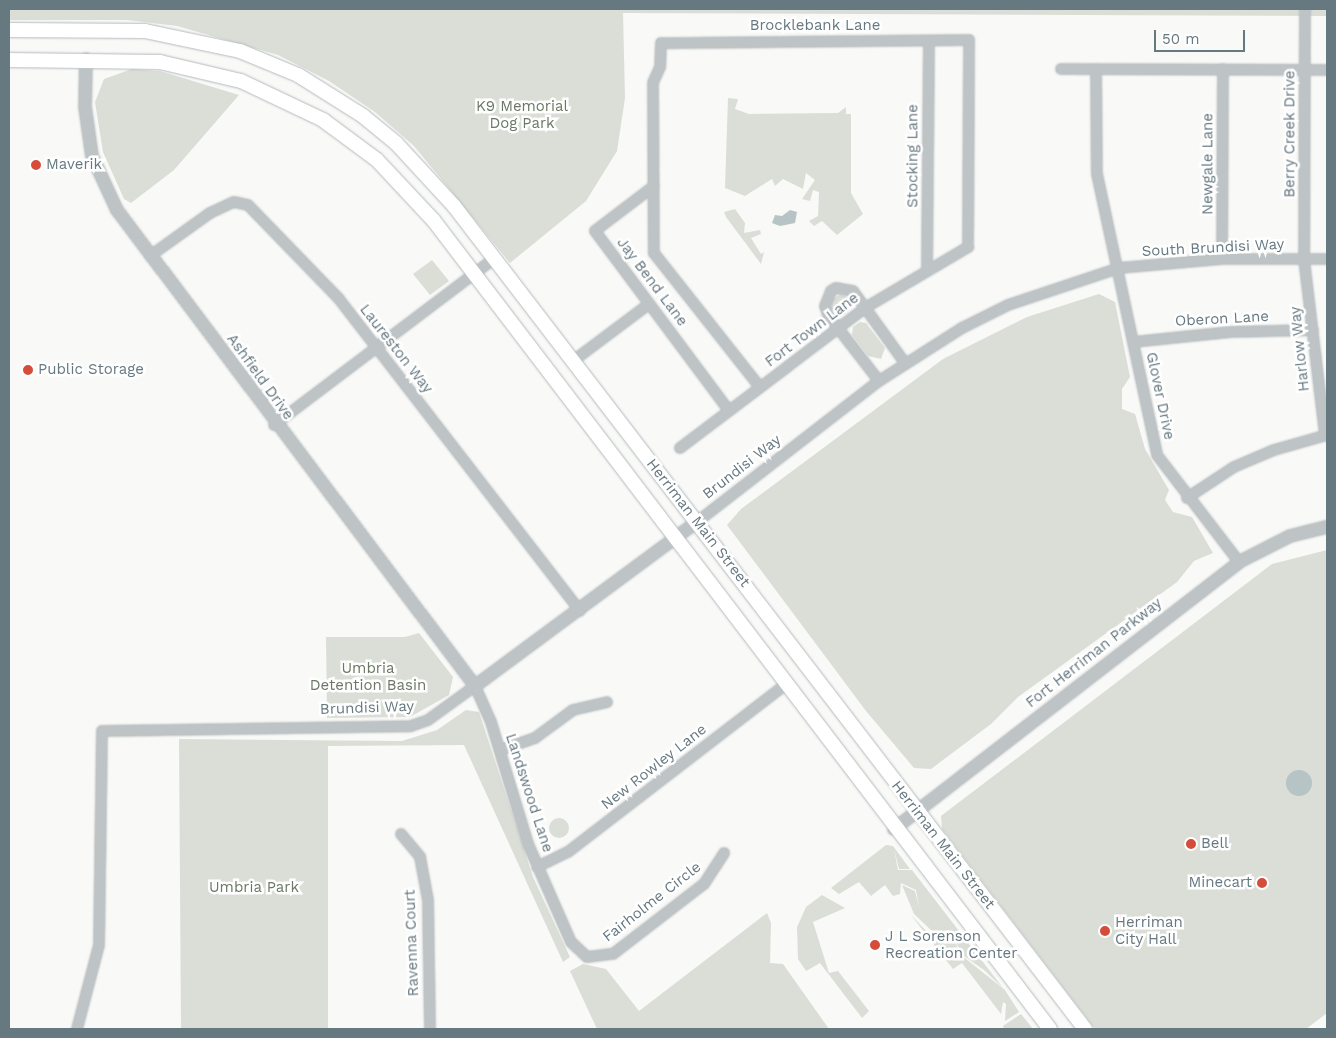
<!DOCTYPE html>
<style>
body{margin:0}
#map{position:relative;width:1336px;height:1038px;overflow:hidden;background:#f9f9f7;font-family:"Work Sans",sans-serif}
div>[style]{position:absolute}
.green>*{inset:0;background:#daded7}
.round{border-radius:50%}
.water>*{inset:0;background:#b6c4c6}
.roads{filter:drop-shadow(0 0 1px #b3babd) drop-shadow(0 0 1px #b3babd)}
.minor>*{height:10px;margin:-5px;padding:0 5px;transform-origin:5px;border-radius:5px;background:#bec4c6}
.tertiary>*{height:12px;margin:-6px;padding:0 6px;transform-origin:6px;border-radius:6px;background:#bec4c6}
.secondary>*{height:14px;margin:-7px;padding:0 7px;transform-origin:7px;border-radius:7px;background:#fff}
.dots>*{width:14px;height:14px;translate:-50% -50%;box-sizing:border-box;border:2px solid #fff;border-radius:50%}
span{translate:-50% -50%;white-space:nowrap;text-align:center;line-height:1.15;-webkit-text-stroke:5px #fff;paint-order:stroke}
.street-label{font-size:15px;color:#667880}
.park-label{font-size:15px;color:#6b7865}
.poi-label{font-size:15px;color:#667880}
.left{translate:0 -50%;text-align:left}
.right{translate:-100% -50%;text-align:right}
.frame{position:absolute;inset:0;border:10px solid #667880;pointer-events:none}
.scale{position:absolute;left:1154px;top:30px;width:91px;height:22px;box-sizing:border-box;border:2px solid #667880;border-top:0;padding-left:6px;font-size:15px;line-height:18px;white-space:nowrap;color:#667880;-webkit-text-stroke:4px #fff;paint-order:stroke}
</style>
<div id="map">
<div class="green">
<i style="clip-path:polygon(9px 9px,1327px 9px,1327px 16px,623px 13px,625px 98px,617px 151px,586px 201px,510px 263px,414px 146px,375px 112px,329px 81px,278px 55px,177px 26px,127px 20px,9px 20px)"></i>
<i style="clip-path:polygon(132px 69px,160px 71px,239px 95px,174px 170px,131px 203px,124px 199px,103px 152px,95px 102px,104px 79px)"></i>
<i style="clip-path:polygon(728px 98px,738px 99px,735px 109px,749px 114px,838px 113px,846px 107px,846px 114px,851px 114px,851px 193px,863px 214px,837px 235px,822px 221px,814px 226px,809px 221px,818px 216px,819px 192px,813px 190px,810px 201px,802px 199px,815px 180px,806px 173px,803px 189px,783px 179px,775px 186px,772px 179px,745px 196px,725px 188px)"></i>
<i style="clip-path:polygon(735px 209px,745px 223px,744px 233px,760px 230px,761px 234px,751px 238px,761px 254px,764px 252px,761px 264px,726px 217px,724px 212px)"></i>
<i style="clip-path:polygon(432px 260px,449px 281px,430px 295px,413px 274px)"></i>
<i style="clip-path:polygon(1099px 294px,1115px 302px,1130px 377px,1122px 389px,1122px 409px,1135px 414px,1145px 449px,1169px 490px,1165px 500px,1173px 512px,1192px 517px,1213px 553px,1194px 561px,1177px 582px,1018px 697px,991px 724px,931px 769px,914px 768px,866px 711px,727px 525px,741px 509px,943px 359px,1027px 317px)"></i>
<i class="round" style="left:831px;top:295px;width:20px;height:20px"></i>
<i style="clip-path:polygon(860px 322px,866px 323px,885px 348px,881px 359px,868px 356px,852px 335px,853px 327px)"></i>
<i style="clip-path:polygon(1327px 550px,1327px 1013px,1306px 1029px,1095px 1029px,942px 829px,941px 816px,1272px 564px)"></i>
<i style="clip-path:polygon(419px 633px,453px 677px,449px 695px,410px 717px,327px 718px,326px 637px,405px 637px)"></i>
<i style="clip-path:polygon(466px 710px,479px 712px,533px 877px,570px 957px,563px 962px,464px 745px,328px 746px,328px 1029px,181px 1029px,179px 739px,402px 741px,437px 730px)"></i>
<i class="round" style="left:549px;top:818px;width:20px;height:20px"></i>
<i style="clip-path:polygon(886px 845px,893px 846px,910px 869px,899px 869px,894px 849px,898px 870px,912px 870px,1003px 988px,984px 970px,961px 954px,956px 941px,966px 943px,954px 939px,961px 955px,1005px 990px,1019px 1012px,1005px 1021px,1006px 1004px,1003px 1002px,1001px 1014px,962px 963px,953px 969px,911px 915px,929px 934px,947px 945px,914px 914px,902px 885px,915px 891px,919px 907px,916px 890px,901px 883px,900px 894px,893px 896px,885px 885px,871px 896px,859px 882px,839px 894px,831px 888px)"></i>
<i style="clip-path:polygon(822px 895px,845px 908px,813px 922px,829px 973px,838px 971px,869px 1011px,862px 1018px,820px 963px,806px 971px,798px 959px,797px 927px,806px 907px)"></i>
<i style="clip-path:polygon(767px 913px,771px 923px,770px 963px,783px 964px,829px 1029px,597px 1029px,570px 971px,583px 964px,606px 969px,639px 1011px)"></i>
<i style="clip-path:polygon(1021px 1014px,1033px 1029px,1004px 1029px,1003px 1026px)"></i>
</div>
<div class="water">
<i style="clip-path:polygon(790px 210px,797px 212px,795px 223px,780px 226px,772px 223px,775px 215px,782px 216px)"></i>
<i class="round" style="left:1286px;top:770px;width:26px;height:26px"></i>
</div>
<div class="roads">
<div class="minor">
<i style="left:1305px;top:9px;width:250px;rotate:90.2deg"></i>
<i style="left:1304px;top:259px;width:178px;rotate:83.2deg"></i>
<i style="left:1061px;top:69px;width:266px;rotate:0.2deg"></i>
<i style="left:1096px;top:69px;width:105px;rotate:89.5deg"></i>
<i style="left:1097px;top:174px;width:287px;rotate:77.9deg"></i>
<i style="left:1157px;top:455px;width:135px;rotate:52.5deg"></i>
<i style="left:654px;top:186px;width:74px;rotate:142.7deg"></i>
<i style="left:595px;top:231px;width:224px;rotate:53.3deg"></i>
<i style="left:150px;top:256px;width:74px;rotate:-35.6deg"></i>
<i style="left:210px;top:213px;width:26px;rotate:-25deg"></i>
<i style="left:234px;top:202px;width:14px;rotate:12deg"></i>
<i style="left:248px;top:205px;width:131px;rotate:45.9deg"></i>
<i style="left:339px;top:299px;width:394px;rotate:52.3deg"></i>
<i style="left:1222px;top:259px;width:190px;rotate:-89.7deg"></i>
<i style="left:927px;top:271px;width:230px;rotate:-89.5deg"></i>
<i style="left:1133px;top:342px;width:98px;rotate:-5.9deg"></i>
<i style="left:1230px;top:332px;width:83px;rotate:-1.4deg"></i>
<i style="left:573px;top:361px;width:95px;rotate:-36.9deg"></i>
<i style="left:879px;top:381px;width:83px;rotate:-127.7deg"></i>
<i style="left:828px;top:315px;width:9px;rotate:-108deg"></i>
<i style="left:825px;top:306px;width:16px;rotate:-68deg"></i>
<i style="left:831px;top:291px;width:6px;rotate:-31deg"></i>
<i style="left:836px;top:288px;width:17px;rotate:10deg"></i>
<i style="left:853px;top:291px;width:89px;rotate:54.2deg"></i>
<i style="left:274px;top:425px;width:277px;rotate:-37.1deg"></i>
<i style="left:680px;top:448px;width:134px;rotate:-37.1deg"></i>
<i style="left:787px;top:367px;width:98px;rotate:-37.1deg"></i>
<i style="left:865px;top:308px;width:120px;rotate:-30.6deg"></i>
<i style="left:968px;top:247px;width:207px;rotate:-89.7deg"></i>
<i style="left:969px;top:40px;width:308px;rotate:179.4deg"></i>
<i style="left:661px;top:43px;width:24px;rotate:92deg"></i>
<i style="left:660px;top:67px;width:17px;rotate:114deg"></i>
<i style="left:653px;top:83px;width:170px;rotate:89.7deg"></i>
<i style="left:654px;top:253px;width:171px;rotate:51.7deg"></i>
<i style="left:1187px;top:498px;width:56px;rotate:-33.4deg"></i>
<i style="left:1234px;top:467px;width:43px;rotate:-23deg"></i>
<i style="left:1274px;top:450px;width:55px;rotate:-15.8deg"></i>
<i style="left:697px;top:522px;width:230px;rotate:-37.8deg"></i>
<i style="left:879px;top:381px;width:98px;rotate:-32.6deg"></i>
<i style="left:962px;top:328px;width:51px;rotate:-26.6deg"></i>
<i style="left:1008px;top:305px;width:117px;rotate:-18.4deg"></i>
<i style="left:1119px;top:268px;width:103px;rotate:-5deg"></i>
<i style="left:1222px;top:259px;width:105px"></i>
<i style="left:500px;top:750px;width:37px;rotate:-19deg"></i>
<i style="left:535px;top:738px;width:47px;rotate:-36.4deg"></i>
<i style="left:573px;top:710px;width:35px;rotate:-13deg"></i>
<i style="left:401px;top:834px;width:30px;rotate:50deg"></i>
<i style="left:420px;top:857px;width:44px;rotate:79.5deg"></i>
<i style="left:428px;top:900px;width:129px;rotate:89.1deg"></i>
<i style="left:537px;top:867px;width:34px;rotate:-26deg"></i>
<i style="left:568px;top:852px;width:275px;rotate:-37.6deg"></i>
<i style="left:77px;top:1029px;width:87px;rotate:-75.3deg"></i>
<i style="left:99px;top:945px;width:214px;rotate:-89.2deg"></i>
<i style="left:102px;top:731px;width:309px;rotate:-0.9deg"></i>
<i style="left:411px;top:726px;width:18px;rotate:-19deg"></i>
<i style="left:428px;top:720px;width:58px;rotate:-35.9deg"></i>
<i style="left:475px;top:686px;width:39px;rotate:66deg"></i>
<i style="left:491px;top:722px;width:127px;rotate:73.1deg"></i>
<i style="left:528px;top:844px;width:107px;rotate:66.3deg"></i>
<i style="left:571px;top:942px;width:22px;rotate:43deg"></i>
<i style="left:587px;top:957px;width:26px;rotate:-7deg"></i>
<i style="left:613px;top:954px;width:115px;rotate:-37.6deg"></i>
<i style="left:704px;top:884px;width:37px;rotate:-57deg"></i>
</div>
<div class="tertiary">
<i style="left:86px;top:59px;width:48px;rotate:91.2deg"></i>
<i style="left:85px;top:107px;width:49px;rotate:81.9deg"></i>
<i style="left:92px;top:156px;width:60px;rotate:65.2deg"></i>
<i style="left:117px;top:210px;width:596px;rotate:53.05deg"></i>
<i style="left:475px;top:686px;width:276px;rotate:-36.5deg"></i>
<i style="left:894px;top:829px;width:436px;rotate:-37.7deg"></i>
<i style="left:1239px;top:562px;width:57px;rotate:-27deg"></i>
<i style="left:1290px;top:536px;width:38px;rotate:-14deg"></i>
</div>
<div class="secondary">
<i style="left:9px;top:30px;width:136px;rotate:0.4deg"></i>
<i style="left:145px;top:31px;width:97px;rotate:11.9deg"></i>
<i style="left:240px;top:51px;width:63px;rotate:22.5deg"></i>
<i style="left:298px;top:75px;width:77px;rotate:32.2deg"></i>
<i style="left:363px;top:116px;width:43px;rotate:39.3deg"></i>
<i style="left:396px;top:143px;width:86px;rotate:47.4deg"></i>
<i style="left:454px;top:206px;width:1037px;rotate:52.52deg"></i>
<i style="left:9px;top:60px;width:151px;rotate:0.8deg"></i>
<i style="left:160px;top:62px;width:83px;rotate:13.2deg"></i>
<i style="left:241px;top:81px;width:91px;rotate:25.4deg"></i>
<i style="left:323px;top:120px;width:67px;rotate:36.5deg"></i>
<i style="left:377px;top:160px;width:83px;rotate:46.9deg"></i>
<i style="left:434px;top:221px;width:1016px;rotate:52.68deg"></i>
</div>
</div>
<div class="dots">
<i style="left:36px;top:165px;background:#d54c3b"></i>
<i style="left:28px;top:370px;background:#d54c3b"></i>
<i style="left:1191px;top:844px;background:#d54c3b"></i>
<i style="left:1262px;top:883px;background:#d54c3b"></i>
<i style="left:1105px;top:931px;background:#d54c3b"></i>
<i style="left:875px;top:945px;background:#d54c3b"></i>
</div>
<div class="street-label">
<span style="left:815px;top:26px">Brocklebank Lane</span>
<span style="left:1290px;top:134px;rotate:-90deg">Berry Creek Drive</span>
<span style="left:913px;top:156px;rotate:-90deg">Stocking Lane</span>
<span style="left:1208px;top:164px;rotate:-90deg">Newgale Lane</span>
<span style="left:1213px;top:248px;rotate:-3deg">South Brundisi Way</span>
<span style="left:652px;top:282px;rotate:53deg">Jay Bend Lane</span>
<span style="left:1222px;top:319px;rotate:-3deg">Oberon Lane</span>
<span style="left:812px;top:330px;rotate:-37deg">Fort Town Lane</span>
<span style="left:396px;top:349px;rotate:52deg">Laureston Way</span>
<span style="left:1300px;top:349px;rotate:-96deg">Harlow Way</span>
<span style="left:260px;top:377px;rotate:54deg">Ashfield Drive</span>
<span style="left:1160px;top:396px;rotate:78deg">Glover Drive</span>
<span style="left:742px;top:467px;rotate:-38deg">Brundisi Way</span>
<span style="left:698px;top:523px;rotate:52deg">Herriman Main Street</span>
<span style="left:1094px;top:653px;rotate:-38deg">Fort Herriman Parkway</span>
<span style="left:367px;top:708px;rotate:-2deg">Brundisi Way</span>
<span style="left:654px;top:767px;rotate:-38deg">New Rowley Lane</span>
<span style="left:529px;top:793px;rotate:72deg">Landswood Lane</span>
<span style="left:943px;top:845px;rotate:52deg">Herriman Main Street</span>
<span style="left:652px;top:902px;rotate:-38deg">Fairholme Circle</span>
<span style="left:412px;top:943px;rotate:-92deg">Ravenna Court</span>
</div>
<div class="park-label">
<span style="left:522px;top:115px">K9 Memorial<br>Dog Park</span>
<span style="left:368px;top:677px">Umbria<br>Detention Basin</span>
<span style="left:254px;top:888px">Umbria Park</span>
</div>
<div class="poi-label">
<span class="left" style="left:46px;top:165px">Maverik</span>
<span class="left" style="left:38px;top:370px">Public Storage</span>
<span class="left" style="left:1201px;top:844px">Bell</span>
<span class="right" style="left:1252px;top:883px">Minecart</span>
<span class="left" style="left:1115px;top:931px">Herriman<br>City Hall</span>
<span class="left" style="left:885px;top:945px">J L Sorenson<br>Recreation Center</span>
</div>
<div class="frame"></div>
<div class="scale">50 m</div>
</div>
